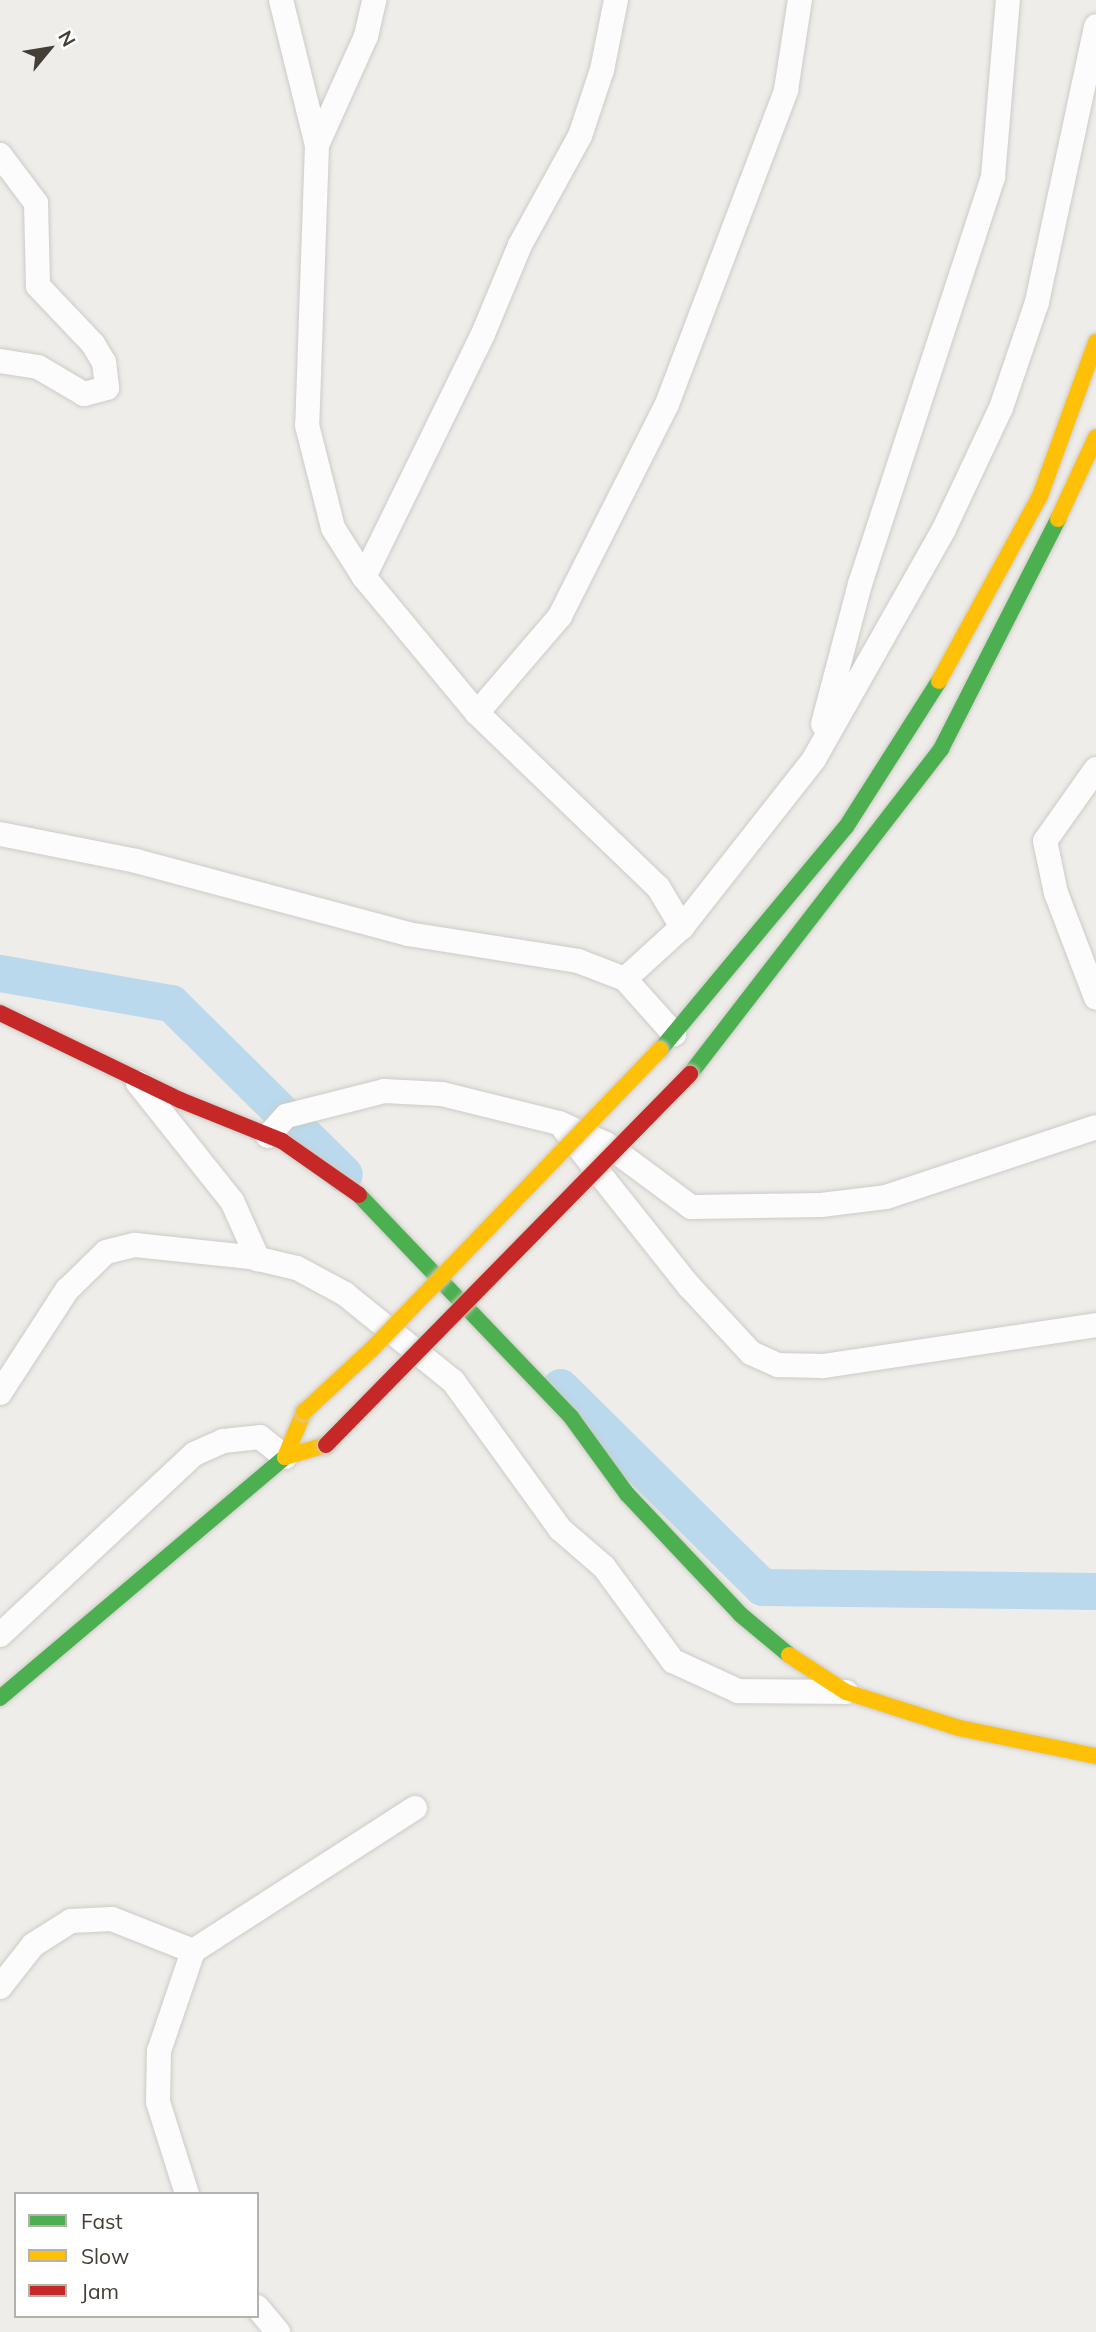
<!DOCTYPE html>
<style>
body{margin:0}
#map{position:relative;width:1096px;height:2332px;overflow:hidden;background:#efede9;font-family:Mulish,sans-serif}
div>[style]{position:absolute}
.river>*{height:37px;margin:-18.5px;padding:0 18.5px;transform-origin:18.5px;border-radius:18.5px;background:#bad9ec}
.roads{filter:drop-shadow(0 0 2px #cdcbc7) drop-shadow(0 0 2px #cdcbc7)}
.street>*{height:24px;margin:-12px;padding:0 12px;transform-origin:12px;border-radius:12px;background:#fdfcfc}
.fast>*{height:16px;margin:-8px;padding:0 8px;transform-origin:8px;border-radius:8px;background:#4caf50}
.slow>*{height:16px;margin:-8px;padding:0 8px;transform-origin:8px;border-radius:8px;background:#ffc107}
.jam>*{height:16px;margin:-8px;padding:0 8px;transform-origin:8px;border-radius:8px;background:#c62828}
.bridges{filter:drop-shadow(0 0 2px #cecac0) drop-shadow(0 0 2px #cecac0)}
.slow-bridge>*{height:16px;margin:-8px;padding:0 8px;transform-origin:8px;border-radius:8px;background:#ffc107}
.jam-bridge>*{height:16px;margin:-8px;padding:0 8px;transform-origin:8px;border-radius:8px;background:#c62828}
span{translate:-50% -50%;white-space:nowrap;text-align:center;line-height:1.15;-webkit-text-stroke:5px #fff;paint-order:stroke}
.legend{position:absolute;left:14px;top:2192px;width:245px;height:126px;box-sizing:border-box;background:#fff;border:2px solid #b5b2ae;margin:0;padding:9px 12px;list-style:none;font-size:21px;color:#453e35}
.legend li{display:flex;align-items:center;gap:14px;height:35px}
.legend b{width:35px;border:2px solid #b5b2ae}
.north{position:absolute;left:14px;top:14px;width:70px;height:70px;-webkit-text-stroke:5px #fff;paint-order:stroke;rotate:60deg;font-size:19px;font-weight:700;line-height:28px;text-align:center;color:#453e35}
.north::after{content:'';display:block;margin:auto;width:24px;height:32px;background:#453e35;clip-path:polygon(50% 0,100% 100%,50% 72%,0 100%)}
</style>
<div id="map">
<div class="river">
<i style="left:0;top:973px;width:174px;rotate:10deg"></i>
<i style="left:171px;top:1003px;width:243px;rotate:44.7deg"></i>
<i style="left:560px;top:1387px;width:284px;rotate:44.7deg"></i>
<i style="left:762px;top:1587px;width:334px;rotate:0.7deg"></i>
</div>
<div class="roads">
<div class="street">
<i style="left:281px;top:0;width:149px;rotate:76.1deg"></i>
<i style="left:317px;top:145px;width:280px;rotate:92deg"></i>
<i style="left:307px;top:425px;width:106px;rotate:75.8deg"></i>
<i style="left:333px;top:528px;width:58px;rotate:57.7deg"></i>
<i style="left:364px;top:577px;width:177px;rotate:50.3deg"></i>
<i style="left:477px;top:713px;width:251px;rotate:43.9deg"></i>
<i style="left:658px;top:887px;width:47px;rotate:59deg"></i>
<i style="left:317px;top:145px;width:120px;rotate:-65.8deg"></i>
<i style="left:366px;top:36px;width:37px;rotate:-77deg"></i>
<i style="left:0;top:155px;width:60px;rotate:53.1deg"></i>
<i style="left:36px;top:203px;width:83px;rotate:88.6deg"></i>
<i style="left:38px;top:286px;width:80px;rotate:46.5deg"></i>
<i style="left:93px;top:344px;width:21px;rotate:59deg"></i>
<i style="left:104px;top:362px;width:26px;rotate:83deg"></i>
<i style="left:107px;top:388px;width:24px;rotate:165deg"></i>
<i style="left:84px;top:394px;width:53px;rotate:-149.6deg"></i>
<i style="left:38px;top:367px;width:38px;rotate:-171deg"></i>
<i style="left:364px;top:577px;width:271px;rotate:-63.9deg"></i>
<i style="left:483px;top:334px;width:96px;rotate:-67.4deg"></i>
<i style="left:520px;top:245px;width:124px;rotate:-61.2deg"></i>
<i style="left:580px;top:136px;width:70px;rotate:-71.6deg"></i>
<i style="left:602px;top:70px;width:71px;rotate:-78.7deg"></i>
<i style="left:477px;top:713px;width:128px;rotate:-49.4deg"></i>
<i style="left:560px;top:616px;width:237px;rotate:-63.2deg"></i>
<i style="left:667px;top:404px;width:336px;rotate:-69.2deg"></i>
<i style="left:786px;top:90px;width:91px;rotate:-81.2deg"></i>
<i style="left:823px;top:724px;width:145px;rotate:-75.2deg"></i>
<i style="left:860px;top:584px;width:428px;rotate:-71.9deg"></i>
<i style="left:993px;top:177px;width:178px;rotate:-85.2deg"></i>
<i style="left:1096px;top:769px;width:88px;rotate:125.3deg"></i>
<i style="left:1045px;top:841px;width:53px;rotate:78.1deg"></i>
<i style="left:1056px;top:893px;width:112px;rotate:69.1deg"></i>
<i style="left:0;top:834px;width:139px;rotate:11.2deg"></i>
<i style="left:136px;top:861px;width:282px;rotate:15deg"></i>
<i style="left:408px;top:934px;width:172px;rotate:9deg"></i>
<i style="left:578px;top:961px;width:50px;rotate:21deg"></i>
<i style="left:625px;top:979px;width:74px;rotate:48.3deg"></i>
<i style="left:625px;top:979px;width:77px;rotate:-42.4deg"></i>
<i style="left:682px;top:927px;width:214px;rotate:-51.8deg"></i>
<i style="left:814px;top:759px;width:264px;rotate:-60.5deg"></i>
<i style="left:944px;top:529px;width:134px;rotate:-64.8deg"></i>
<i style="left:1001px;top:408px;width:112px;rotate:-71.2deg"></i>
<i style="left:1037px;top:302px;width:282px;rotate:-77.9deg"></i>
<i style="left:138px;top:1083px;width:151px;rotate:51.5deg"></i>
<i style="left:232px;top:1201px;width:64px;rotate:65.9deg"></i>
<i style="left:564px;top:1129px;width:201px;rotate:51.5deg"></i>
<i style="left:689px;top:1286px;width:91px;rotate:47.2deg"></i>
<i style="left:751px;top:1353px;width:30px;rotate:24deg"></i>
<i style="left:778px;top:1365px;width:45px;rotate:1.3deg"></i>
<i style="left:823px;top:1366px;width:276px;rotate:-8.5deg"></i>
<i style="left:268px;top:1136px;width:27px;rotate:-48deg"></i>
<i style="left:286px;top:1116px;width:101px;rotate:-14.3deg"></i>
<i style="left:384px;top:1091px;width:58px;rotate:3deg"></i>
<i style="left:442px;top:1094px;width:121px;rotate:13.9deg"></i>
<i style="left:559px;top:1123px;width:51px;rotate:24.1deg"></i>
<i style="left:606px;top:1144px;width:106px;rotate:36.5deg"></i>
<i style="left:691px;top:1207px;width:130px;rotate:-0.9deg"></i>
<i style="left:821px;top:1205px;width:65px;rotate:-7deg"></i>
<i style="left:886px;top:1197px;width:221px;rotate:-18.4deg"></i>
<i style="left:0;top:1393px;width:123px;rotate:-57deg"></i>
<i style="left:67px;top:1290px;width:54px;rotate:-44.3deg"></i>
<i style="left:106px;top:1252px;width:30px;rotate:-14deg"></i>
<i style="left:135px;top:1245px;width:116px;rotate:6deg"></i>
<i style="left:250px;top:1257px;width:48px;rotate:13.2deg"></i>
<i style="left:297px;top:1268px;width:55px;rotate:28.4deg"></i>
<i style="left:345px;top:1294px;width:139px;rotate:38.9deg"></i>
<i style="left:453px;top:1381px;width:183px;rotate:54.1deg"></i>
<i style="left:560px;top:1529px;width:58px;rotate:40.8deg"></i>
<i style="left:604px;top:1567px;width:117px;rotate:53.7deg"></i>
<i style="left:673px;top:1661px;width:72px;rotate:24.8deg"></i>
<i style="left:738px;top:1691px;width:108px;rotate:0.5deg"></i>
<i style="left:0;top:1635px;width:265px;rotate:-43deg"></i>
<i style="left:194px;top:1454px;width:32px;rotate:-24deg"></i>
<i style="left:223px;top:1441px;width:37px;rotate:-6deg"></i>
<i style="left:260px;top:1437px;width:32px;rotate:39deg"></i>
<i style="left:0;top:1987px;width:53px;rotate:-51.8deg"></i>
<i style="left:33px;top:1945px;width:45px;rotate:-32.3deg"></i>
<i style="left:71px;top:1921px;width:41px;rotate:-2.8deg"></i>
<i style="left:112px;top:1919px;width:87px;rotate:21.6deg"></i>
<i style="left:187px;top:2194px;width:96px;rotate:-107.5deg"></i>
<i style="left:158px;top:2102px;width:51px;rotate:-88.9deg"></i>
<i style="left:159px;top:2051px;width:106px;rotate:-71.2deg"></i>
<i style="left:193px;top:1951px;width:264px;rotate:-32.8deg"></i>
<i style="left:257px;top:2307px;width:33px;rotate:50deg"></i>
</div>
<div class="fast">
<i style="left:660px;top:1050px;width:290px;rotate:-50.2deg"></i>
<i style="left:846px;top:827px;width:173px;rotate:-57.5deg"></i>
<i style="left:690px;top:1074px;width:411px;rotate:-52.3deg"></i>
<i style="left:941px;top:749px;width:258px;rotate:-63deg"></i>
<i style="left:359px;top:1195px;width:307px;rotate:46.3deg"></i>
<i style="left:571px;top:1417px;width:95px;rotate:54deg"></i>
<i style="left:627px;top:1494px;width:166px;rotate:46.7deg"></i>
<i style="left:741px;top:1615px;width:62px;rotate:39.8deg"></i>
<i style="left:0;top:1698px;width:373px;rotate:-40.2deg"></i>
</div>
<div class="slow">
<i style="left:1058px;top:519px;width:90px;rotate:-65.1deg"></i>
<i style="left:939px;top:681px;width:211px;rotate:-61.4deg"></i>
<i style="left:1040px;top:496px;width:164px;rotate:-70deg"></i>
<i style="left:304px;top:1412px;width:49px;rotate:112.9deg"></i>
<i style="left:285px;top:1457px;width:43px;rotate:-16.3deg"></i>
<i style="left:789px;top:1655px;width:68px;rotate:33deg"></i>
<i style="left:846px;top:1692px;width:119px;rotate:17.7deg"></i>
<i style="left:959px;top:1728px;width:140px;rotate:11.6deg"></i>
</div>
<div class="jam">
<i style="left:0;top:1013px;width:200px;rotate:25.8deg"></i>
<i style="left:180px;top:1100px;width:110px;rotate:21.9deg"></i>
<i style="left:282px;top:1141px;width:94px;rotate:35deg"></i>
</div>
</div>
<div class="bridges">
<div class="slow-bridge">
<i style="left:304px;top:1412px;width:91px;rotate:-42.8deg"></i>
<i style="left:371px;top:1350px;width:417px;rotate:-46.1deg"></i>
</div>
<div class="jam-bridge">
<i style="left:326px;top:1445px;width:520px;rotate:-45.55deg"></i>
</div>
</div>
<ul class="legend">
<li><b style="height:9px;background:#4caf50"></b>Fast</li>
<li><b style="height:9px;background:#ffc107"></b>Slow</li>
<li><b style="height:9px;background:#c62828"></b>Jam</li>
</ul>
<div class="north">N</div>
</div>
